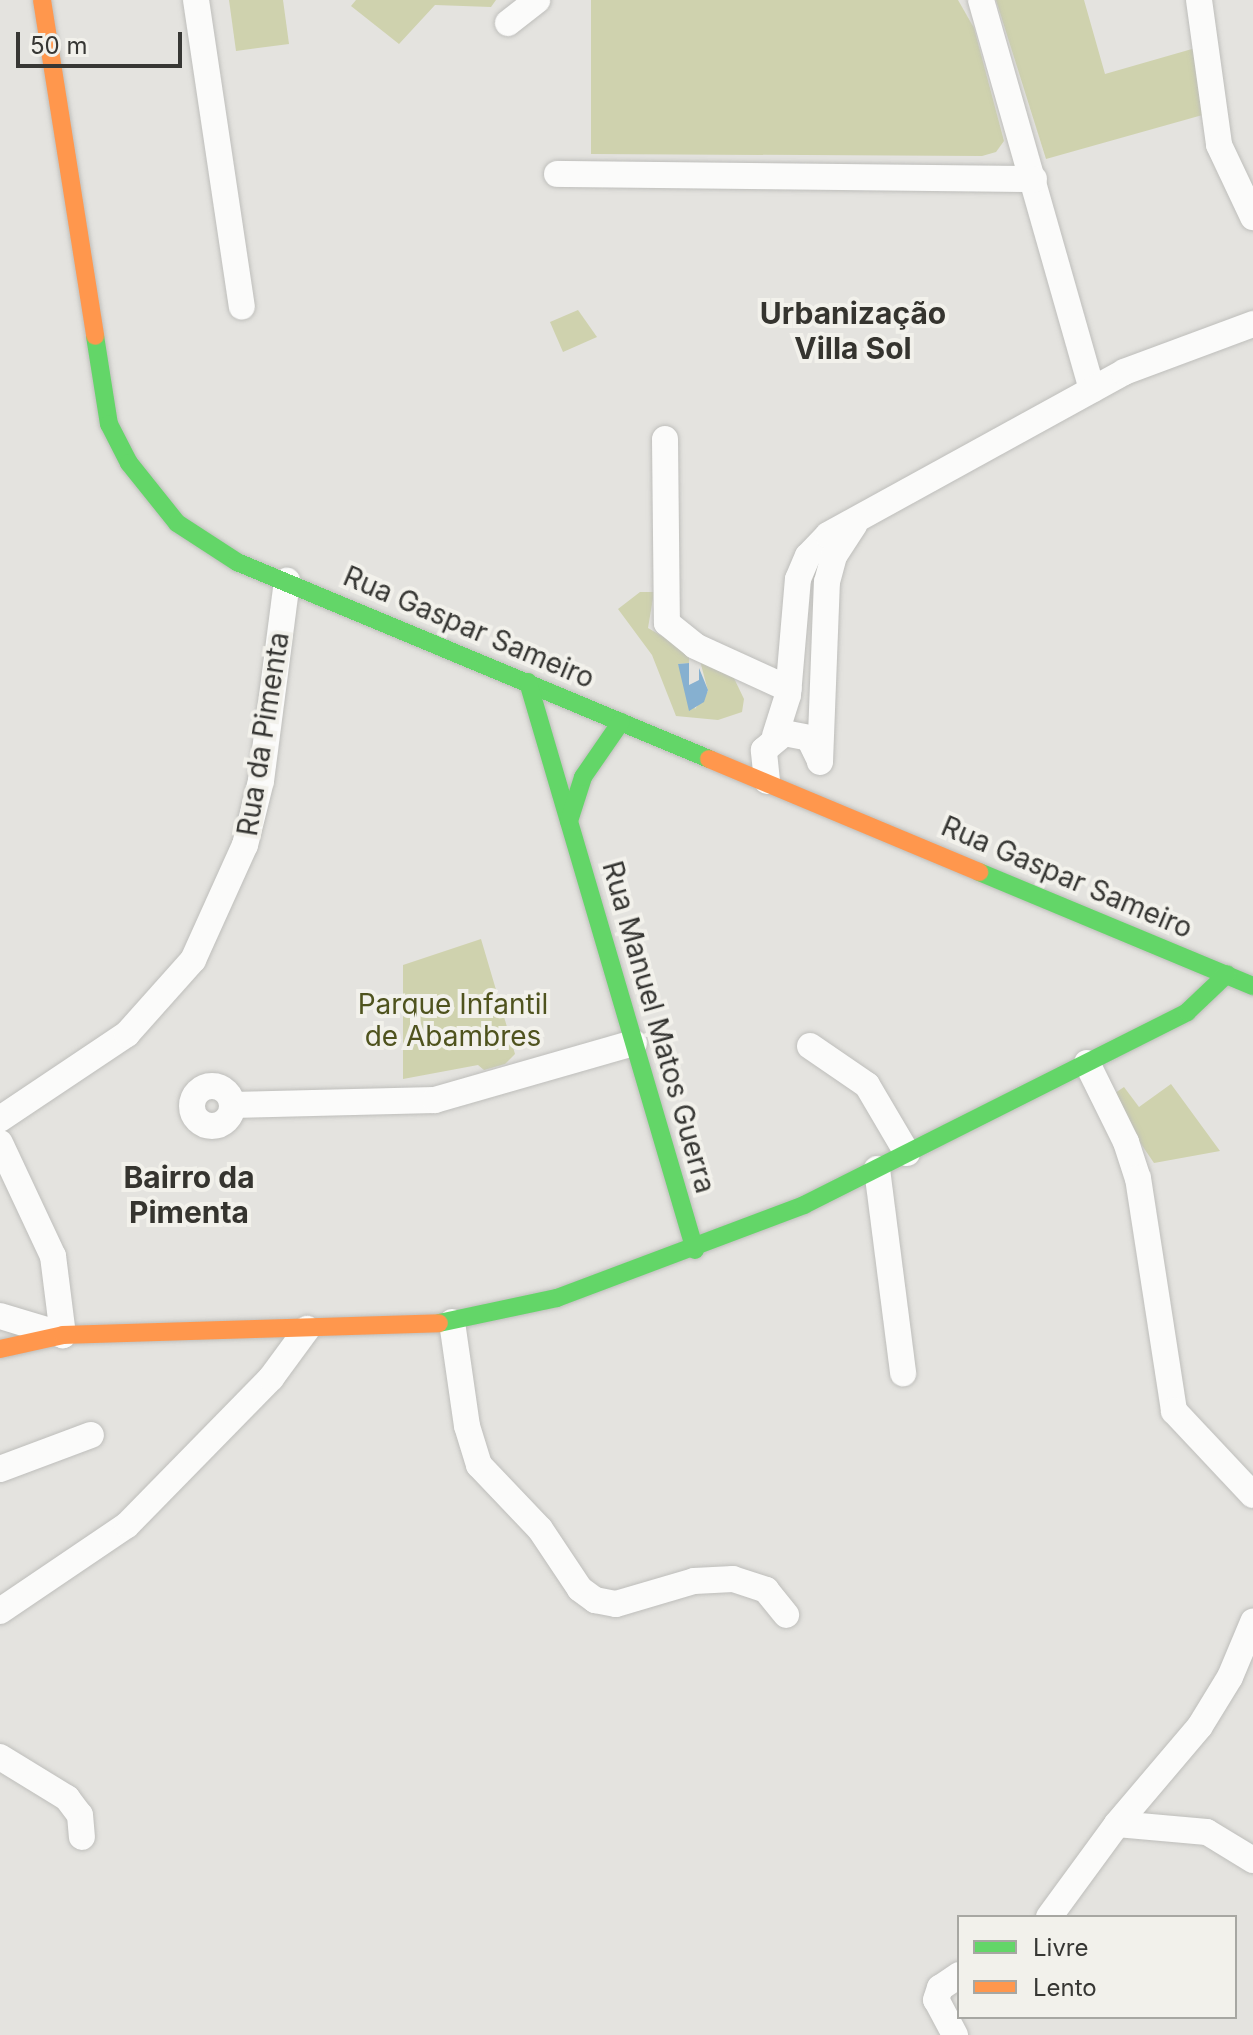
<!DOCTYPE html>
<meta charset="utf-8">
<style>
body{margin:0}
#map{position:relative;width:1253px;height:2035px;overflow:hidden;background:#e4e3df;font-family:Inter,sans-serif}
div>[style]{position:absolute}
.green>*{inset:0;background:#cfd2ae}
.water>*{inset:0;background:#86b0d0}
.roads{filter:drop-shadow(0 0 2px #bebebb) drop-shadow(0 0 2px #bebebb)}
.street>*{height:26px;margin:-13px;padding:0 13px;transform-origin:13px;border-radius:13px;background:#fbfbfa}
.street>.ring{margin:-13px;padding:0;box-sizing:content-box;background:none;border:26px solid #fbfbfa;border-radius:50%}
.fast>*{height:18px;margin:-9px;padding:0 9px;transform-origin:9px;border-radius:9px;background:#63d668}
.slow>*{height:18px;margin:-9px;padding:0 9px;transform-origin:9px;border-radius:9px;background:#ff974d}
span{translate:-50% -50%;white-space:nowrap;text-align:center;line-height:1.15;-webkit-text-stroke:8px #f2f1eb;paint-order:stroke}
.street-label{font-size:28px;color:#373734}
.park-label{font-size:28px;color:#4f531e}
.neighbourhood-label{font-size:30px;color:#35342f;font-weight:700}
.legend{position:absolute;left:957px;top:1915px;width:280px;height:104px;box-sizing:border-box;background:#f2f1eb;border:2px solid #a7a7a2;margin:0;padding:10px 14px;list-style:none;font-size:24px;color:#373734}
.legend li{display:flex;align-items:center;gap:16px;height:40px}
.legend b{width:40px;border:2px solid #a7a7a2}
.scale{position:absolute;left:16px;top:32px;width:166px;height:36px;box-sizing:border-box;border:4px solid #373734;border-top:0;padding-left:10px;font-size:24px;line-height:28px;white-space:nowrap;color:#373734;-webkit-text-stroke:6px #f2f1eb;paint-order:stroke}
</style>
<div id="map">
<div class="green">
<i style="clip-path:polygon(229px 0,283px 0,289px 44px,236px 51px)"></i>
<i style="clip-path:polygon(356px 0,496px 0,491px 7px,435px 5px,399px 44px,351px 6px)"></i>
<i style="clip-path:polygon(591px 0,958px 0,974px 28px,1004px 141px,996px 152px,982px 156px,591px 154px)"></i>
<i style="clip-path:polygon(996px 0,1084px 0,1105px 74px,1199px 47px,1206px 114px,1046px 159px)"></i>
<i style="clip-path:polygon(578px 310px,597px 337px,563px 352px,550px 322px)"></i>
<i style="clip-path:polygon(640px 592px,654px 592px,648px 628px,689px 652px,689px 663px,678px 664px,695px 709px,708px 691px,699px 657px,732px 674px,744px 699px,742px 712px,718px 720px,676px 716px,652px 655px,618px 609px)"></i>
<i style="clip-path:polygon(481px 939px,515px 1054px,505px 1064px,484px 1070px,478px 1065px,403px 1079px,403px 965px)"></i>
<i style="clip-path:polygon(1171px 1084px,1220px 1151px,1154px 1163px,1109px 1097px,1124px 1087px,1139px 1107px)"></i>
</div>
<div class="water">
<i style="clip-path:polygon(689px 663px,689px 685px,699px 680px,699px 668px,708px 690px,704px 702px,689px 711px,678px 664px)"></i>
</div>
<div class="roads">
<div class="street">
<i style="left:196px;top:0;width:310px;rotate:81.5deg"></i>
<i style="left:981px;top:0;width:405px;rotate:74.1deg"></i>
<i style="left:1199px;top:0;width:146px;rotate:82.1deg"></i>
<i style="left:1219px;top:145px;width:80px;rotate:64.7deg"></i>
<i style="left:508px;top:23px;width:37px;rotate:-38deg"></i>
<i style="left:557px;top:174px;width:477px;rotate:0.6deg"></i>
<i style="left:665px;top:439px;width:184px;rotate:89.4deg"></i>
<i style="left:667px;top:623px;width:36px;rotate:39deg"></i>
<i style="left:695px;top:646px;width:103px;rotate:24.6deg"></i>
<i style="left:775px;top:736px;width:43px;rotate:-72.4deg"></i>
<i style="left:788px;top:695px;width:116px;rotate:-85.1deg"></i>
<i style="left:798px;top:579px;width:25px;rotate:-67deg"></i>
<i style="left:808px;top:556px;width:29px;rotate:-46deg"></i>
<i style="left:828px;top:535px;width:338px;rotate:-28.8deg"></i>
<i style="left:1124px;top:372px;width:138px;rotate:-20.4deg"></i>
<i style="left:820px;top:762px;width:180px;rotate:-87.8deg"></i>
<i style="left:827px;top:582px;width:27px;rotate:-75deg"></i>
<i style="left:834px;top:556px;width:37px;rotate:-57deg"></i>
<i style="left:767px;top:781px;width:31px;rotate:-96deg"></i>
<i style="left:764px;top:750px;width:26px;rotate:-40deg"></i>
<i style="left:784px;top:733px;width:25px;rotate:11deg"></i>
<i style="left:809px;top:738px;width:25px;rotate:64deg"></i>
<i style="left:810px;top:1046px;width:69px;rotate:34.4deg"></i>
<i style="left:867px;top:1085px;width:79px;rotate:59.5deg"></i>
<i style="left:1087px;top:1063px;width:88px;rotate:63.7deg"></i>
<i style="left:1126px;top:1142px;width:38px;rotate:72deg"></i>
<i style="left:1138px;top:1178px;width:236px;rotate:81.2deg"></i>
<i style="left:1174px;top:1411px;width:115px;rotate:46.8deg"></i>
<i class="ring" style="left:192px;top:1086px;width:14px;height:14px"></i>
<i style="left:232px;top:1105px;width:203px;rotate:-1.4deg"></i>
<i style="left:435px;top:1100px;width:207px;rotate:-16deg"></i>
<i style="left:0;top:1119px;width:153px;rotate:-33.8deg"></i>
<i style="left:127px;top:1034px;width:99px;rotate:-48.3deg"></i>
<i style="left:193px;top:960px;width:126px;rotate:-65.7deg"></i>
<i style="left:245px;top:845px;width:66px;rotate:-76deg"></i>
<i style="left:261px;top:781px;width:202px;rotate:-82.6deg"></i>
<i style="left:0;top:1143px;width:125px;rotate:64.9deg"></i>
<i style="left:53px;top:1256px;width:80px;rotate:82.8deg"></i>
<i style="left:63px;top:1335px;width:66px;rotate:-163.2deg"></i>
<i style="left:877px;top:1169px;width:206px;rotate:82.7deg"></i>
<i style="left:452px;top:1322px;width:105px;rotate:81.8deg"></i>
<i style="left:467px;top:1426px;width:41px;rotate:72.9deg"></i>
<i style="left:479px;top:1465px;width:88px;rotate:46.4deg"></i>
<i style="left:540px;top:1529px;width:72px;rotate:56.3deg"></i>
<i style="left:580px;top:1589px;width:19px;rotate:36deg"></i>
<i style="left:595px;top:1600px;width:21px;rotate:11deg"></i>
<i style="left:616px;top:1604px;width:81px;rotate:-16.4deg"></i>
<i style="left:694px;top:1581px;width:39px;rotate:-3deg"></i>
<i style="left:733px;top:1579px;width:35px;rotate:18deg"></i>
<i style="left:766px;top:1590px;width:32px;rotate:51deg"></i>
<i style="left:0;top:1469px;width:97px;rotate:-20.5deg"></i>
<i style="left:0;top:1611px;width:153px;rotate:-34.1deg"></i>
<i style="left:127px;top:1525px;width:206px;rotate:-45.6deg"></i>
<i style="left:271px;top:1378px;width:61px;rotate:-53.7deg"></i>
<i style="left:0;top:1757px;width:79px;rotate:31.5deg"></i>
<i style="left:67px;top:1798px;width:21px;rotate:53deg"></i>
<i style="left:80px;top:1815px;width:22px;rotate:85deg"></i>
<i style="left:1117px;top:1824px;width:90px;rotate:5.1deg"></i>
<i style="left:1207px;top:1832px;width:54px;rotate:31.3deg"></i>
<i style="left:1049px;top:1917px;width:115px;rotate:-53.8deg"></i>
<i style="left:1117px;top:1824px;width:128px;rotate:-49.7deg"></i>
<i style="left:1200px;top:1726px;width:57px;rotate:-58.5deg"></i>
<i style="left:1230px;top:1677px;width:60px;rotate:-67.3deg"></i>
<i style="left:955px;top:2035px;width:40px;rotate:-118deg"></i>
<i style="left:936px;top:2000px;width:13px;rotate:-72deg"></i>
<i style="left:940px;top:1988px;width:23px;rotate:-34deg"></i>
</div>
<div class="fast">
<i style="left:95px;top:336px;width:89px;rotate:81deg"></i>
<i style="left:109px;top:424px;width:44px;rotate:62.9deg"></i>
<i style="left:129px;top:463px;width:77px;rotate:51.3deg"></i>
<i style="left:177px;top:523px;width:72px;rotate:33deg"></i>
<i style="left:237px;top:562px;width:511px;rotate:22.65deg"></i>
<i style="left:528px;top:682px;width:592px;rotate:73.62deg"></i>
<i style="left:569px;top:821px;width:46px;rotate:-72.3deg"></i>
<i style="left:583px;top:777px;width:67px;rotate:-55.4deg"></i>
<i style="left:979px;top:872px;width:297px;rotate:22.6deg"></i>
<i style="left:439px;top:1323px;width:121px;rotate:-12deg"></i>
<i style="left:557px;top:1298px;width:264px;rotate:-20.6deg"></i>
<i style="left:804px;top:1205px;width:429px;rotate:-26.7deg"></i>
<i style="left:1187px;top:1012px;width:55px;rotate:-43.5deg"></i>
</div>
<div class="slow">
<i style="left:42px;top:0;width:340px;rotate:81deg"></i>
<i style="left:709px;top:759px;width:293px;rotate:22.7deg"></i>
<i style="left:0;top:1349px;width:65px;rotate:-12.5deg"></i>
<i style="left:63px;top:1335px;width:376px;rotate:-1.8deg"></i>
</div>
</div>
<div class="street-label">
<span style="left:469px;top:627px;rotate:23deg">Rua Gaspar Sameiro</span>
<span style="left:263px;top:734px;rotate:-81deg">Rua da Pimenta</span>
<span style="left:1067px;top:877px;rotate:23deg">Rua Gaspar Sameiro</span>
<span style="left:659px;top:1027px;rotate:74deg">Rua Manuel Matos Guerra</span>
</div>
<div class="park-label">
<span style="left:453px;top:1020px">Parque Infantil<br>de Abambres</span>
</div>
<div class="neighbourhood-label">
<span style="left:853px;top:330px">Urbanização<br>Villa Sol</span>
<span style="left:189px;top:1194px">Bairro da<br>Pimenta</span>
</div>
<ul class="legend">
<li><b style="height:10px;background:#63d668"></b>Livre</li>
<li><b style="height:10px;background:#ff974d"></b>Lento</li>
</ul>
<div class="scale">50 m</div>
</div>
